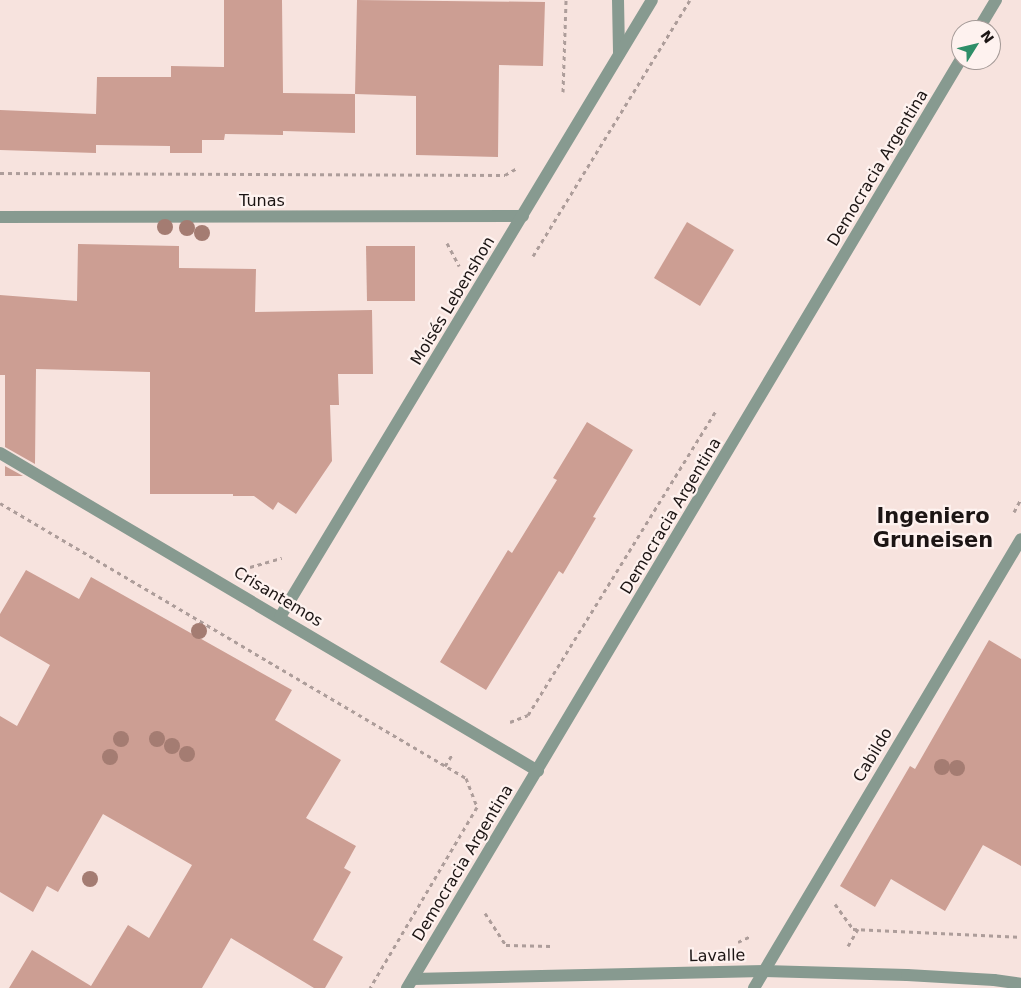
<!DOCTYPE html>
<meta charset="utf-8">
<style>
body{margin:0}
#map{position:relative;width:1021px;height:988px;overflow:hidden;background:#f7e3de;font-family:"DejaVu Sans",sans-serif}
div>[style]{position:absolute}
.building>*{inset:0;background:#cc9e93}
.path>*{height:3px;margin-top:-1.5px;transform-origin:0;background:repeating-linear-gradient(90deg,#ad9d9a 0 4px,transparent 0 8px)}
.street>*{height:12px;margin:-6px;padding:0 6px;transform-origin:6px;border-radius:6px;background:#879a90}
.trees>*{width:16px;height:16px;margin:-8px;border-radius:50%;background:#a47c72}
span{translate:-50% -50%;white-space:nowrap;text-align:center;line-height:1.15;-webkit-text-stroke:4.5px #fef2ef;paint-order:stroke}
.street-label{font-size:16px;color:#1c1514}
.district-label{font-size:21px;color:#1c1514;font-weight:700}
.north{position:absolute;left:951px;top:20px;width:50px;height:50px;box-sizing:border-box;background:#fef2ef;border:1px solid #a49a97;border-radius:50%;rotate:54deg;font-size:14px;font-weight:700;line-height:20px;text-align:center;color:#1c1514}
.north::after{content:'';display:block;margin:auto;width:18px;height:22px;background:#2e8e68;clip-path:polygon(50% 0,100% 100%,50% 72%,0 100%)}
</style>
<div id="map">
<div class="building">
<i style="clip-path:polygon(224px 0,282px 0,283px 93px,355px 94px,355px 133px,283px 131px,283px 135px,225px 134px,224px 140px,202px 140px,202px 153px,170px 153px,170px 146px,96px 145px,96px 153px,0 150px,0 110px,96px 114px,97px 77px,171px 77px,171px 66px,224px 67px)"></i>
<i style="clip-path:polygon(357px 0,545px 2px,543px 66px,499px 65px,498px 157px,416px 155px,416px 96px,355px 94px)"></i>
<i style="clip-path:polygon(687px 222px,734px 250px,700px 306px,654px 278px)"></i>
<i style="clip-path:polygon(78px 244px,179px 246px,179px 268px,256px 269px,255px 312px,372px 310px,373px 374px,338px 374px,339px 405px,330px 405px,332px 461px,296px 514px,278px 502px,273px 510px,254px 496px,233px 496px,233px 494px,150px 494px,150px 372px,36px 369px,35px 464px,5px 447px,5px 375px,0 375px,0 295px,77px 301px)"></i>
<i style="clip-path:polygon(366px 246px,415px 246px,415px 301px,367px 301px)"></i>
<i style="clip-path:polygon(587px 422px,633px 450px,593px 517px,596px 518px,563px 574px,559px 571px,486px 690px,440px 662px,508px 550px,512px 553px,557px 480px,553px 478px)"></i>
<i style="clip-path:polygon(5px 466px,23px 476px,5px 476px)"></i>
<i style="clip-path:polygon(26px 570px,79px 599px,91px 577px,292px 690px,275px 720px,341px 760px,306px 818px,356px 846px,344px 868px,351px 872px,313px 940px,343px 957px,325px 988px,314px 988px,231px 938px,202px 988px,9px 988px,32px 950px,91px 986px,128px 925px,149px 938px,192px 865px,103px 814px,58px 892px,47px 886px,33px 912px,0 892px,0 716px,17px 726px,50px 665px,0 636px,0 614px)"></i>
<i style="clip-path:polygon(989px 640px,1021px 659px,1021px 866px,983px 845px,945px 911px,891px 879px,875px 907px,840px 886px,910px 766px,915px 769px)"></i>
</div>
<div class="path">
<i style="left:563px;top:92px;width:92px;rotate:-88.1deg"></i>
<i style="left:0;top:173px;width:505px;rotate:0.23deg"></i>
<i style="left:505px;top:175px;width:14px;rotate:-30deg"></i>
<i style="left:447px;top:243px;width:26px;rotate:62deg"></i>
<i style="left:533px;top:256px;width:300px;rotate:-58.5deg"></i>
<i style="left:0;top:503px;width:541px;rotate:30.55deg"></i>
<i style="left:466px;top:778px;width:31px;rotate:69deg"></i>
<i style="left:477px;top:807px;width:210px;rotate:120.6deg"></i>
<i style="left:1014px;top:512px;width:15px;rotate:-62deg"></i>
<i style="left:250px;top:567px;width:33px;rotate:-16deg"></i>
<i style="left:510px;top:722px;width:19px;rotate:-21deg"></i>
<i style="left:528px;top:715px;width:357px;rotate:-58.3deg"></i>
<i style="left:445px;top:766px;width:15px;rotate:-58deg"></i>
<i style="left:835px;top:904px;width:31px;rotate:54deg"></i>
<i style="left:853px;top:929px;width:168px;rotate:2.7deg"></i>
<i style="left:485px;top:913px;width:38px;rotate:57deg"></i>
<i style="left:506px;top:945px;width:45px;rotate:1.3deg"></i>
<i style="left:738px;top:942px;width:14px;rotate:-25deg"></i>
<i style="left:848px;top:946px;width:20px;rotate:-60deg"></i>
</div>
<div class="street">
<i style="left:618px;top:0;width:54px;rotate:88.9deg"></i>
<i style="left:978px;top:30px;width:35px;rotate:-59deg"></i>
<i style="left:0;top:217px;width:523px;rotate:-0.11deg"></i>
<i style="left:0;top:453px;width:625px;rotate:30.59deg"></i>
<i style="left:280px;top:617px;width:720px;rotate:-58.91deg"></i>
<i style="left:413px;top:979px;width:351px;rotate:-1.3deg"></i>
<i style="left:764px;top:971px;width:143px;rotate:1.6deg"></i>
<i style="left:907px;top:975px;width:87px;rotate:3.3deg"></i>
<i style="left:994px;top:980px;width:27px;rotate:8deg"></i>
<i style="left:407px;top:988px;width:1082px;rotate:-59.19deg"></i>
<i style="left:754px;top:988px;width:522px;rotate:-59.26deg"></i>
</div>
<div class="trees">
<i style="left:165px;top:227px"></i>
<i style="left:187px;top:228px"></i>
<i style="left:202px;top:233px"></i>
<i style="left:199px;top:631px"></i>
<i style="left:121px;top:739px"></i>
<i style="left:157px;top:739px"></i>
<i style="left:172px;top:746px"></i>
<i style="left:187px;top:754px"></i>
<i style="left:110px;top:757px"></i>
<i style="left:942px;top:767px"></i>
<i style="left:957px;top:768px"></i>
<i style="left:90px;top:879px"></i>
</div>
<div class="street-label">
<span style="left:878px;top:168px;rotate:-59deg">Democracia Argentina</span>
<span style="left:262px;top:201px">Tunas</span>
<span style="left:453px;top:301px;rotate:-59deg">Moisés Lebenshon</span>
<span style="left:671px;top:516px;rotate:-59deg">Democracia Argentina</span>
<span style="left:278px;top:597px;rotate:31deg">Crisantemos</span>
<span style="left:873px;top:755px;rotate:-59deg">Cabildo</span>
<span style="left:463px;top:863px;rotate:-59deg">Democracia Argentina</span>
<span style="left:717px;top:956px;rotate:-1deg">Lavalle</span>
</div>
<div class="district-label">
<span style="left:933px;top:528px">Ingeniero<br>Gruneisen</span>
</div>
<div class="north">N</div>
</div>
